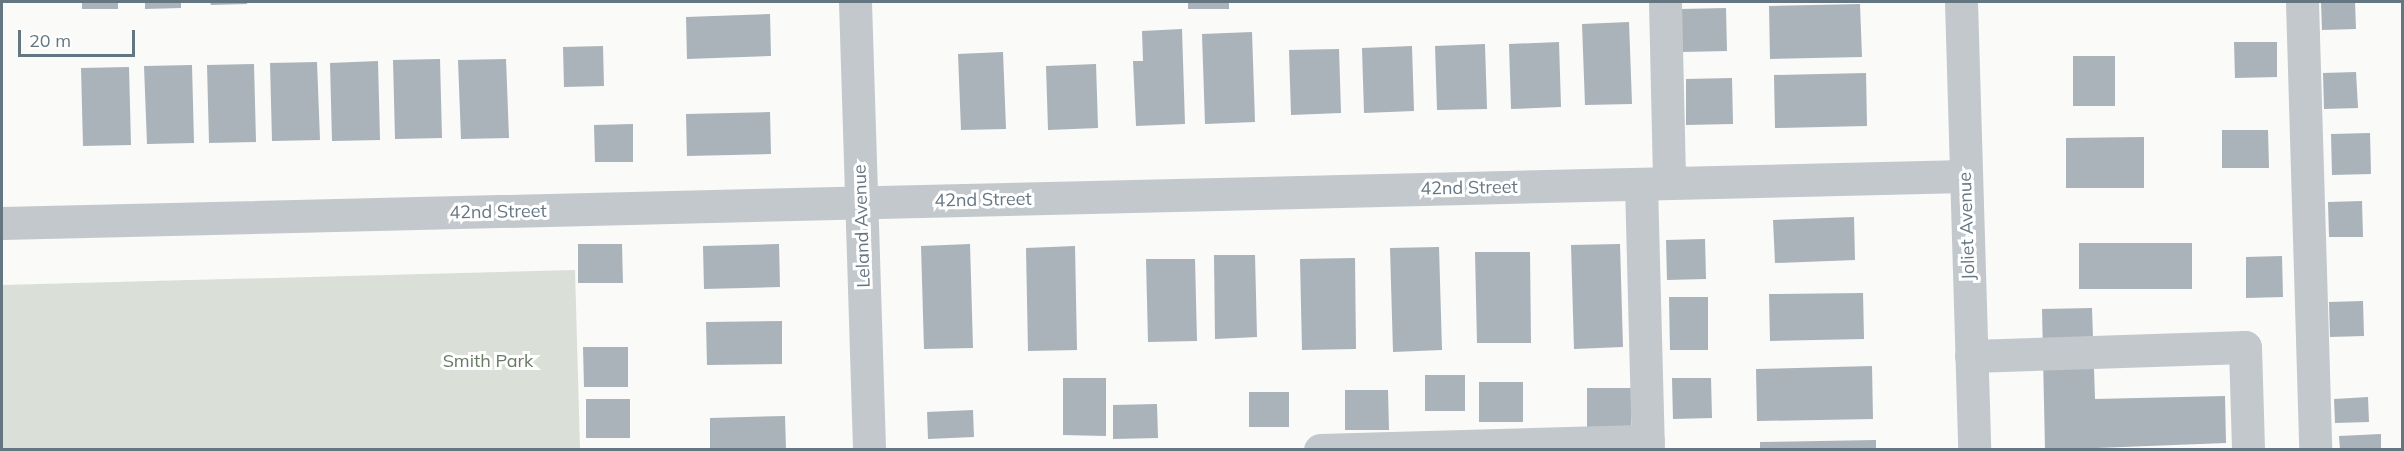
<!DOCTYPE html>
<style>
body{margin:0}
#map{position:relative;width:2404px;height:451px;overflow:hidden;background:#fafaf8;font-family:Mulish,sans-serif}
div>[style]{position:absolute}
.green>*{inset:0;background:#dadfd7}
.building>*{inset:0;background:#aab3b9}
.minor>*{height:33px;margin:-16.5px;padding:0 16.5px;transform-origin:16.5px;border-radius:16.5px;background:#c3c8cc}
span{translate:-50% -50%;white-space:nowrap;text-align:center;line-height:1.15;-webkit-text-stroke:6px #fff;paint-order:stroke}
.street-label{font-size:18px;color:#657683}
.park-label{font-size:18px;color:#687a64}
.frame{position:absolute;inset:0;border:3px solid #657683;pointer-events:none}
.scale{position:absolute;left:18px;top:30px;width:117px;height:27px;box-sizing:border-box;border:3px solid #657683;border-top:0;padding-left:8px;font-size:18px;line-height:21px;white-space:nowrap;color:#657683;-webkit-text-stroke:4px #fff;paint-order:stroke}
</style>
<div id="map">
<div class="green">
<i style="clip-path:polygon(575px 270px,580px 449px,2px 449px,2px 285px)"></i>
</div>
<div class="building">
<i style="clip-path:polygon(82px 2px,118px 2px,118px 9px,82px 9px)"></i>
<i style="clip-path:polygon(145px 2px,181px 2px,181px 8px,145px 9px)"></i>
<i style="clip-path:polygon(210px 2px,247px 2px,247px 4px,211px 5px)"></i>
<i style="clip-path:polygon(1188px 2px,1229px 2px,1229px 9px,1188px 9px)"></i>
<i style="clip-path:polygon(2321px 2px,2355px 2px,2356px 29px,2322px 30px)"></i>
<i style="clip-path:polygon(1860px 4px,1862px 57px,1770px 59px,1769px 6px)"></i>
<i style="clip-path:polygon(1726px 8px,1727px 51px,1682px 52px,1681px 9px)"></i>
<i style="clip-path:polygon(770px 14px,771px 56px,687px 59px,686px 17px)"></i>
<i style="clip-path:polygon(1629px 22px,1632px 104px,1585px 105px,1582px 24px)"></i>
<i style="clip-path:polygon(1182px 29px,1185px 124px,1136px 126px,1133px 61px,1143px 61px,1142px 31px)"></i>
<i style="clip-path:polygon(1252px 32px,1255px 122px,1205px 124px,1202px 34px)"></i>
<i style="clip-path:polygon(1559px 42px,1561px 107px,1511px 109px,1509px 44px)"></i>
<i style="clip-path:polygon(2234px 42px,2277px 42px,2277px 77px,2235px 78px)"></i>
<i style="clip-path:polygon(1485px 44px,1487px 109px,1437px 110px,1435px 46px)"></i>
<i style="clip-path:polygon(603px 46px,604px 86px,564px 87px,563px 47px)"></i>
<i style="clip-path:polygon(1412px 46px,1414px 111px,1364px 113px,1362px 48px)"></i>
<i style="clip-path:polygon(1339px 49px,1341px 113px,1291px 115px,1289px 50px)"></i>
<i style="clip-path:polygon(1003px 52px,1006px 129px,961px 130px,958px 54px)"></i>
<i style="clip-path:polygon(2073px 56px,2115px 56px,2115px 106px,2073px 106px)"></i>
<i style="clip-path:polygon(440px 59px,442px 138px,395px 139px,393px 60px)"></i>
<i style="clip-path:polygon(506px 59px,509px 138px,461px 139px,458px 60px)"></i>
<i style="clip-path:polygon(378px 61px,380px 140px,332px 141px,330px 63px)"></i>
<i style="clip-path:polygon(317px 62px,320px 140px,272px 141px,270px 63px)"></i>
<i style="clip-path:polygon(254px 64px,256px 142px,209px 143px,207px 65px)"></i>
<i style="clip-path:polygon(1096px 64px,1098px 128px,1048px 130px,1046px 66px)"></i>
<i style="clip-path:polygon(192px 65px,194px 143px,147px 144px,144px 66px)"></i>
<i style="clip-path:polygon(129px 67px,131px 145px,83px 146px,81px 68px)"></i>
<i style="clip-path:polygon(2356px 72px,2358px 108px,2324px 109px,2323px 73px)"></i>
<i style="clip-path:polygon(1866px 73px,1867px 126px,1775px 128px,1774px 75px)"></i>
<i style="clip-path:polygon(1732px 78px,1733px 124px,1686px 125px,1686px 79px)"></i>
<i style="clip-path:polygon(770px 112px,771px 154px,687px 156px,686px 114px)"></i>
<i style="clip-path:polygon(633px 124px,633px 162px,595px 162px,594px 125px)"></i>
<i style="clip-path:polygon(2222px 130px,2268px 130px,2269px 168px,2222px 168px)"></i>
<i style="clip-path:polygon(2370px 133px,2371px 174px,2332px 175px,2331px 134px)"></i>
<i style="clip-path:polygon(2144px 137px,2144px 188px,2066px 188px,2066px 138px)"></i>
<i style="clip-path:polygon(2362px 201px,2363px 237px,2329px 237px,2328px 202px)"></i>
<i style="clip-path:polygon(1854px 217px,1855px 260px,1775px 263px,1773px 220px)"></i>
<i style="clip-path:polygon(1705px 239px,1706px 279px,1667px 280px,1666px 240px)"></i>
<i style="clip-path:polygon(2079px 243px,2192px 243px,2192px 289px,2079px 289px)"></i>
<i style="clip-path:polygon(578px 244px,622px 244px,623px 283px,578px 283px)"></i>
<i style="clip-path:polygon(779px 244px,780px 287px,704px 289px,703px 246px)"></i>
<i style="clip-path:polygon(970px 244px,973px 348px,924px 349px,921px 246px)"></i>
<i style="clip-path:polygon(1620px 244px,1623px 347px,1574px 349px,1571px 245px)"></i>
<i style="clip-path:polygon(1075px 246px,1077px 350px,1028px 351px,1026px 248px)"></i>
<i style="clip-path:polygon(1439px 247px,1442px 350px,1393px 352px,1390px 248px)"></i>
<i style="clip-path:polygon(1475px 252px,1530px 252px,1531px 343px,1477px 343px)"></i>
<i style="clip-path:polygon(1214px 255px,1255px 255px,1257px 337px,1215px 339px)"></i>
<i style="clip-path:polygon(2282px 256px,2283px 297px,2246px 298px,2246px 257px)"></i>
<i style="clip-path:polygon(1355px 258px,1356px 349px,1302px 350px,1300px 259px)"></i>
<i style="clip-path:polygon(1146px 259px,1195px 259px,1197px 341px,1148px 342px)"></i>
<i style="clip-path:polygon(1863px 293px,1864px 339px,1770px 341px,1769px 294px)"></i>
<i style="clip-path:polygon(1669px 297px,1708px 297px,1708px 350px,1670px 350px)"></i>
<i style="clip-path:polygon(2363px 301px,2364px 336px,2330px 337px,2329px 302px)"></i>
<i style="clip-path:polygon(2092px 308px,2095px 399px,2225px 396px,2226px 443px,2045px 450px,2042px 309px)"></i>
<i style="clip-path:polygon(782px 321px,782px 364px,707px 365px,706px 322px)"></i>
<i style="clip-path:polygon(583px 347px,628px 347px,628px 387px,584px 387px)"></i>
<i style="clip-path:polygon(1872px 366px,1873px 419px,1757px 421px,1756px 369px)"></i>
<i style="clip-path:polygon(1425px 375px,1465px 375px,1465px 411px,1425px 411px)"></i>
<i style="clip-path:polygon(1063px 378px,1106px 378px,1106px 436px,1063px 435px)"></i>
<i style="clip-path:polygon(1672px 378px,1711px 378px,1712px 418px,1673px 419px)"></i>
<i style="clip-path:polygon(1479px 382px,1523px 382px,1523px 422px,1479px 422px)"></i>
<i style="clip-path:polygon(1587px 388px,1631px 388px,1631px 427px,1587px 427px)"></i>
<i style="clip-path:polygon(1345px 390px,1388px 390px,1389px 430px,1345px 430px)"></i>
<i style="clip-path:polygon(1249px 392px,1289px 392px,1289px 427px,1249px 427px)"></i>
<i style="clip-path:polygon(2368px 397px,2369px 422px,2335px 423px,2334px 399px)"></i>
<i style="clip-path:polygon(586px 399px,630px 399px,630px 438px,586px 438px)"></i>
<i style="clip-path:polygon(1157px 404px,1158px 438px,1113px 439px,1113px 405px)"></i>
<i style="clip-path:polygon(973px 410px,974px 437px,928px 439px,927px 412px)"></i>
<i style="clip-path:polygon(785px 416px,786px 450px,710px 450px,710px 418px)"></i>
<i style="clip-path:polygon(2381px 434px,2381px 450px,2340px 450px,2339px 436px)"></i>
<i style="clip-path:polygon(1876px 440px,1876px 450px,1760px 450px,1760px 442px)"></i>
</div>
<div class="minor">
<i style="left:855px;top:2px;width:448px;rotate:88.2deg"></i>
<i style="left:1665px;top:2px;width:181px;rotate:88.7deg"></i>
<i style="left:1961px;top:2px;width:448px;rotate:88.3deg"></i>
<i style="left:2302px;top:2px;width:448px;rotate:88.3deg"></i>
<i style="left:1641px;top:184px;width:266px;rotate:88.5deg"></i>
<i style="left:2px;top:223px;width:1964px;rotate:-1.37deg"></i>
<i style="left:1971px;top:356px;width:274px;rotate:-1.9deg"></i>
<i style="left:2245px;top:347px;width:103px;rotate:88.3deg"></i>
<i style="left:1320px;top:450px;width:328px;rotate:-1.6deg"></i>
</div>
<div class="street-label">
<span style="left:1469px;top:188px;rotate:-1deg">42nd Street</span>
<span style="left:983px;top:200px;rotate:-1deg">42nd Street</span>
<span style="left:498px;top:212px;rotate:-1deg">42nd Street</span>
<span style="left:862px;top:226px;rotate:-92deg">Leland Avenue</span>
<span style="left:1967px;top:226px;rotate:-92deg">Joliet Avenue</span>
</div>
<div class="park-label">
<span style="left:488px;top:361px">Smith Park</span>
</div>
<div class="frame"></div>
<div class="scale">20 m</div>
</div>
